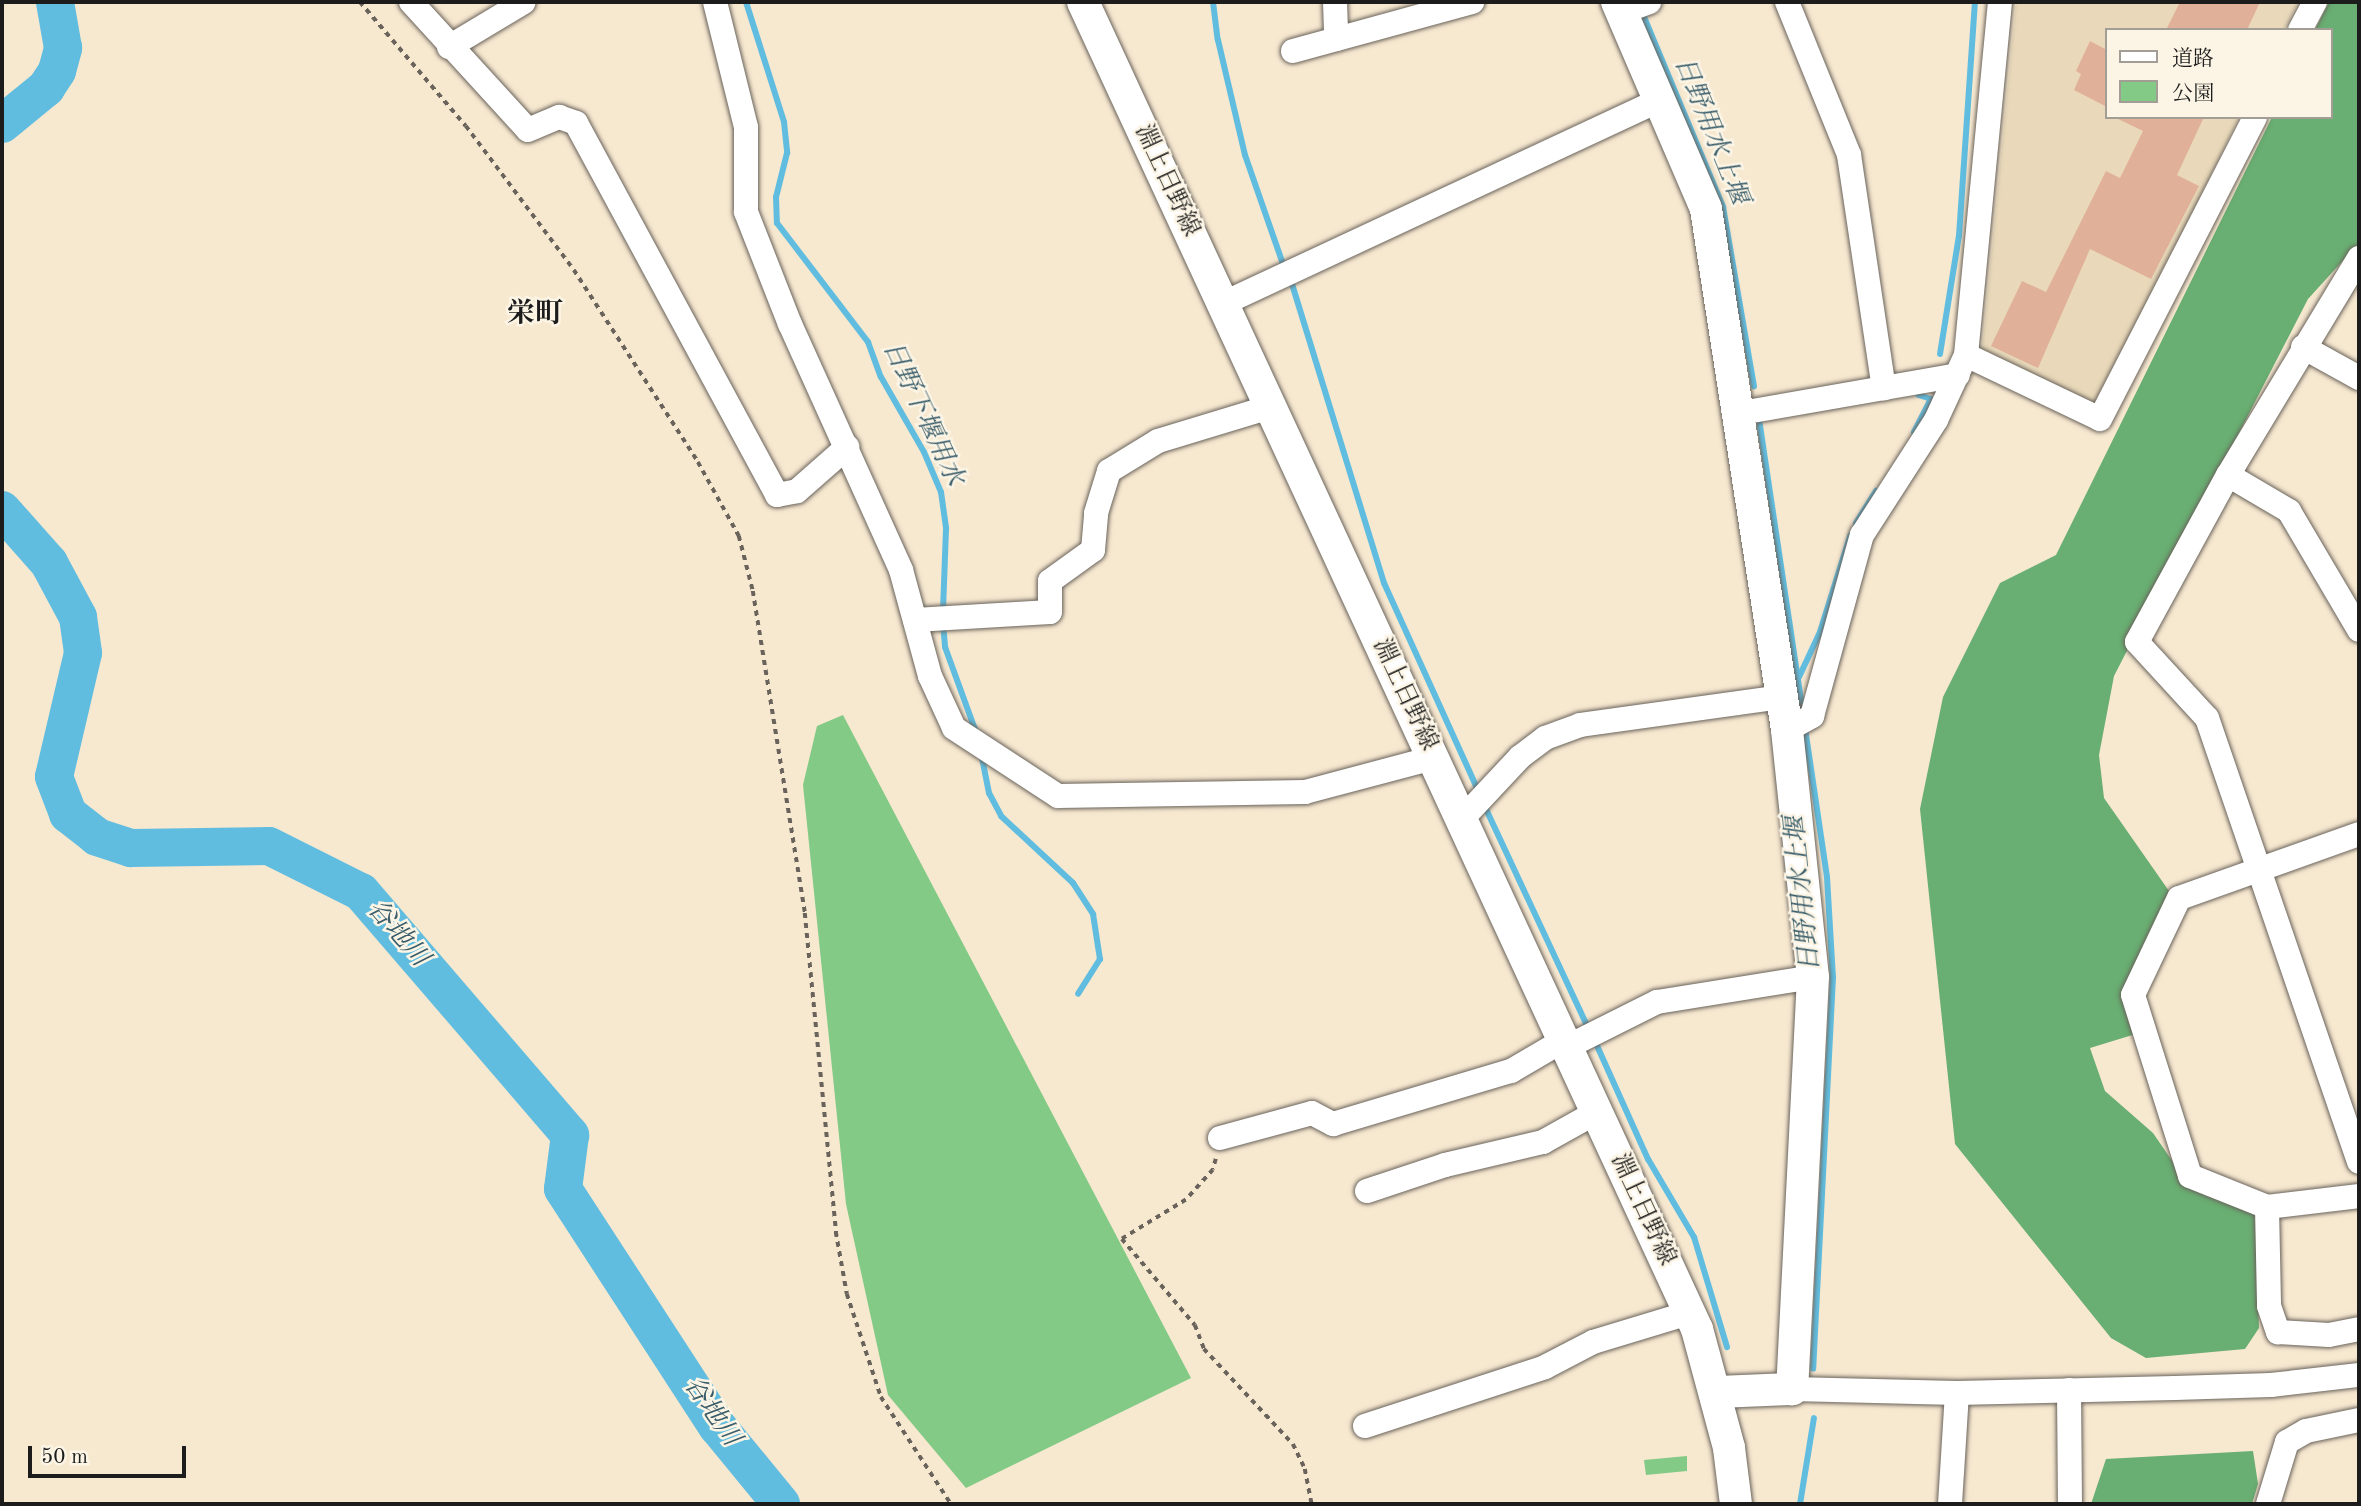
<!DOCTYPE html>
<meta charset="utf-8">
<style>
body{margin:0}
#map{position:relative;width:2361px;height:1506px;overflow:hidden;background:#f7e8d0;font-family:"Old Standard TT","Noto Serif JP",serif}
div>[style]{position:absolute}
.built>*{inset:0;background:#e9d9ba}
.green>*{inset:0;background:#82ca85}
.forest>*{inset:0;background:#69ae72}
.stream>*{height:6px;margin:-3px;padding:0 3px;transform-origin:3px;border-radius:3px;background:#61bddf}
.river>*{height:38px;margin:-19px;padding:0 19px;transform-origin:19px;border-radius:19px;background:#61bddf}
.building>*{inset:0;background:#e0b198}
.path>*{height:3.5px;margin-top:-1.75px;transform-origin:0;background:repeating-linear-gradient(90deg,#69635b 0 5px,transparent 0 10px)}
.roads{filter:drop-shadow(0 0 2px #69635b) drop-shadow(0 0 2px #69635b)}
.minor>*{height:24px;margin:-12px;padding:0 12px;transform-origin:12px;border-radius:12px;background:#fff}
.major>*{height:32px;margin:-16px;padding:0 16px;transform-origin:16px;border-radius:16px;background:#fff}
span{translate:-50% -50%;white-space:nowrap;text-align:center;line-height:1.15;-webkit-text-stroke:5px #fcf5e5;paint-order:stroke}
.street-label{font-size:24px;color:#1c1c1c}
.water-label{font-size:26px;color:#385c6a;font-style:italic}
.quarter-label{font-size:28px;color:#1c1c1c;font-weight:700}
.frame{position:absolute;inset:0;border:4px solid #1c1c1c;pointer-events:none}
.legend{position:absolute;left:2105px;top:28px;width:228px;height:91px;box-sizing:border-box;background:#fcf5e5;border:2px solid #a29e95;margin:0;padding:9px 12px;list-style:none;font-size:21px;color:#1c1c1c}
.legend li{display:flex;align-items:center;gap:14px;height:35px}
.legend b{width:35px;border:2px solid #a29e95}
.scale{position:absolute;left:28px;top:1446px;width:158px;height:32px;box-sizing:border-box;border:4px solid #1c1c1c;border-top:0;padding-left:9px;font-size:21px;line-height:24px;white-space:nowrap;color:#1c1c1c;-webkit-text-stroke:5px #fcf5e5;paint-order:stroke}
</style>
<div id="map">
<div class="built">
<i style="clip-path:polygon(2016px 2px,2298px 2px,2284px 30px,2107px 30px,2107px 117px,2239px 117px,2098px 407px,1982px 351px)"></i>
</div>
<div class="green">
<i style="clip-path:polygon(843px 715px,1191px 1378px,966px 1488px,888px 1395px,846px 1204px,803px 785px,817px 726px)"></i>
<i style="clip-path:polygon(1687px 1456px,1687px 1471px,1646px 1475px,1644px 1460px)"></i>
</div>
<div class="forest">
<i style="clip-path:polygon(2329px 2px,2359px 2px,2359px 243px,2308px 299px,2114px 676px,2099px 755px,2104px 798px,2169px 891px,2128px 995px,2139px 1033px,2090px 1048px,2105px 1091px,2153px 1133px,2184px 1178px,2255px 1208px,2259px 1328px,2245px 1349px,2146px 1358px,2111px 1338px,1955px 1144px,1920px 809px,1943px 697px,2000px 583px,2056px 555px,2272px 117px,2331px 117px,2331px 30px,2315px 30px)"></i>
<i style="clip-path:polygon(2253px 1451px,2258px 1484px,2252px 1504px,2091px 1504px,2106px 1459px)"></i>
</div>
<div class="stream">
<i style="left:746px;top:2px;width:126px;rotate:72.4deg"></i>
<i style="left:784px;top:122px;width:31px;rotate:84deg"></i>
<i style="left:787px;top:153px;width:45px;rotate:104deg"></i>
<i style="left:776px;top:197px;width:26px;rotate:88deg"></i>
<i style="left:777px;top:223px;width:150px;rotate:52.6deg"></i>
<i style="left:868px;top:342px;width:37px;rotate:70deg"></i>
<i style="left:881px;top:377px;width:86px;rotate:60.2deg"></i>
<i style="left:924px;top:452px;width:43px;rotate:67deg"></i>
<i style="left:941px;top:492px;width:37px;rotate:82deg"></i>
<i style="left:946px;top:529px;width:83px;rotate:92.1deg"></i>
<i style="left:1213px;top:2px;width:38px;rotate:83deg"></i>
<i style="left:1218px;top:40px;width:118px;rotate:76.8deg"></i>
<i style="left:1245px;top:155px;width:119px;rotate:70.8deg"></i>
<i style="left:1644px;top:17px;width:206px;rotate:67.4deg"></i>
<i style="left:1723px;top:207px;width:182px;rotate:80.2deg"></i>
<i style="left:1292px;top:284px;width:313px;rotate:72.9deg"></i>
<i style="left:1384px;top:583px;width:225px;rotate:65.6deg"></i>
<i style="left:1940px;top:354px;width:120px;rotate:-80.9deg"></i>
<i style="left:1959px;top:236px;width:235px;rotate:-86.1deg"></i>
<i style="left:1759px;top:419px;width:298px;rotate:81.5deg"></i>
<i style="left:1914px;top:432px;width:37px;rotate:-63deg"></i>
<i style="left:1931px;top:399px;width:13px;rotate:-162deg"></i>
<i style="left:1856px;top:523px;width:38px;rotate:-58deg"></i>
<i style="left:943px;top:623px;width:24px;rotate:85deg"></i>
<i style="left:945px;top:647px;width:90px;rotate:70deg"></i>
<i style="left:1799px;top:677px;width:50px;rotate:-65deg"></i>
<i style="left:1820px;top:632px;width:101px;rotate:-72.6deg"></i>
<i style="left:1805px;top:728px;width:151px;rotate:81.6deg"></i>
<i style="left:1827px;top:877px;width:100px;rotate:86.6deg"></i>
<i style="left:1833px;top:977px;width:392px;rotate:92.9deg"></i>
<i style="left:981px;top:753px;width:41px;rotate:78.7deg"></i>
<i style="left:989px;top:793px;width:26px;rotate:62deg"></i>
<i style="left:1001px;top:816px;width:98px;rotate:42.9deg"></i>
<i style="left:1073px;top:883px;width:37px;rotate:57deg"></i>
<i style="left:1093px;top:914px;width:46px;rotate:81.2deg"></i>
<i style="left:1100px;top:959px;width:41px;rotate:122.2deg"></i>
<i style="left:1486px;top:809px;width:244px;rotate:65deg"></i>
<i style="left:1594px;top:1039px;width:132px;rotate:65.8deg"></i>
<i style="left:1648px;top:1159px;width:91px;rotate:59.5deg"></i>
<i style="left:1694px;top:1237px;width:115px;rotate:73.3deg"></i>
<i style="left:1800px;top:1504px;width:87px;rotate:-80.8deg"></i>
</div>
<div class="river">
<i style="left:2px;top:124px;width:57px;rotate:-39.3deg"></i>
<i style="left:46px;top:88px;width:20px;rotate:-57deg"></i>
<i style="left:57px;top:71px;width:24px;rotate:-75deg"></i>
<i style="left:63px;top:48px;width:47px;rotate:-99.9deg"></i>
<i style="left:2px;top:510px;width:71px;rotate:48.4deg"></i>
<i style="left:49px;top:563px;width:61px;rotate:61.8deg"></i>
<i style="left:78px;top:617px;width:36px;rotate:82deg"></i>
<i style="left:83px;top:653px;width:127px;rotate:103.2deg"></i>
<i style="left:54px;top:777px;width:40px;rotate:69deg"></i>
<i style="left:68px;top:814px;width:37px;rotate:38deg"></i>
<i style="left:97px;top:837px;width:36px;rotate:18deg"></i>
<i style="left:131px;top:848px;width:138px;rotate:-0.8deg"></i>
<i style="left:269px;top:846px;width:103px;rotate:26.6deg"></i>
<i style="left:361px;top:892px;width:321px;rotate:49.3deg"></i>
<i style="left:570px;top:1135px;width:54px;rotate:97.4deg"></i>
<i style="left:563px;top:1189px;width:283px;rotate:57deg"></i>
<i style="left:717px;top:1426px;width:101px;rotate:50.6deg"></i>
</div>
<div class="building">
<i style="clip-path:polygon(2180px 2px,2260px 2px,2247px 30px,2166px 30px)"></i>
<i style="clip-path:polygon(2090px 41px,2107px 50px,2107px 107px,2074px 90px,2081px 74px,2076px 71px)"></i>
<i style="clip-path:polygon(2114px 117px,2204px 117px,2177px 175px,2199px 186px,2151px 279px,2090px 249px,2038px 368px,1991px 346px,2022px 281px,2046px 292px,2106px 171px,2120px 178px,2143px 131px)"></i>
</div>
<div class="path">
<i style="left:360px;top:2px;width:163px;rotate:49.5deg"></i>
<i style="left:466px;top:126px;width:180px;rotate:53.1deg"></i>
<i style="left:574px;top:270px;width:229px;rotate:57.1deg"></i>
<i style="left:698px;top:462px;width:85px;rotate:61deg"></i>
<i style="left:739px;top:536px;width:57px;rotate:75.7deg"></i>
<i style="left:753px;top:591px;width:326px;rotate:80.8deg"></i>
<i style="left:805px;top:913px;width:321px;rotate:84.4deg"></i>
<i style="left:836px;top:1232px;width:63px;rotate:79.9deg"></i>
<i style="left:847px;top:1294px;width:108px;rotate:71.7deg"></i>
<i style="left:881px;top:1397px;width:128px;rotate:56.8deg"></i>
<i style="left:1216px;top:1159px;width:11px;rotate:105deg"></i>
<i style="left:1213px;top:1170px;width:40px;rotate:132deg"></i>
<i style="left:1186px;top:1200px;width:75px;rotate:148.6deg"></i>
<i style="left:1122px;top:1239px;width:113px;rotate:49.7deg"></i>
<i style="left:1195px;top:1325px;width:26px;rotate:69deg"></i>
<i style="left:1204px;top:1349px;width:130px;rotate:46.9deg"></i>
<i style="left:1293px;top:1444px;width:28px;rotate:64deg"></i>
<i style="left:1305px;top:1469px;width:36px;rotate:79deg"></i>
</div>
<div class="roads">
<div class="minor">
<i style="left:411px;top:2px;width:173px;rotate:47.6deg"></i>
<i style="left:528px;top:130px;width:34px;rotate:-23deg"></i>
<i style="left:559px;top:117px;width:18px;rotate:19deg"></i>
<i style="left:576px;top:123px;width:423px;rotate:61.6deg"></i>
<i style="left:777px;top:495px;width:20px;rotate:-11deg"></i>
<i style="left:797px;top:491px;width:67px;rotate:-41.3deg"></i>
<i style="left:715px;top:2px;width:129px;rotate:76.1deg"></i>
<i style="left:746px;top:127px;width:85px;rotate:90deg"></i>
<i style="left:746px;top:212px;width:120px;rotate:68.6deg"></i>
<i style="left:790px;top:324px;width:270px;rotate:65.7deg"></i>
<i style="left:901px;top:570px;width:110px;rotate:74.7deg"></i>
<i style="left:930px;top:676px;width:57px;rotate:65.2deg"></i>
<i style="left:954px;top:728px;width:124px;rotate:33.2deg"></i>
<i style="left:1058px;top:796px;width:247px;rotate:-0.9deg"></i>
<i style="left:1305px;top:792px;width:132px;rotate:-14.9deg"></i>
<i style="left:1335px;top:2px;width:37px;rotate:88deg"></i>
<i style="left:1787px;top:2px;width:165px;rotate:67.9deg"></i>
<i style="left:1849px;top:155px;width:236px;rotate:81.5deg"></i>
<i style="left:1622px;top:12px;width:29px;rotate:-20deg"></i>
<i style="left:2300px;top:30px;width:32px;rotate:-62deg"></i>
<i style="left:449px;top:47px;width:87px;rotate:-31deg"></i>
<i style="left:1293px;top:51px;width:186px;rotate:-15.3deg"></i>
<i style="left:2359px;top:258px;width:253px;rotate:121.1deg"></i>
<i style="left:2228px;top:475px;width:190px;rotate:118.6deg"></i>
<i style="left:2137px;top:642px;width:103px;rotate:47.4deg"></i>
<i style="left:2207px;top:718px;width:469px;rotate:71.1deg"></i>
<i style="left:1222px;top:304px;width:483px;rotate:-25deg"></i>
<i style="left:2303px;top:347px;width:64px;rotate:29deg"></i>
<i style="left:1966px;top:355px;width:148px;rotate:25.5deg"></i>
<i style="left:2100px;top:419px;width:339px;rotate:-62.8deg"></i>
<i style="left:1741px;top:413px;width:220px;rotate:-9.9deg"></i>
<i style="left:2228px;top:475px;width:71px;rotate:30.5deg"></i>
<i style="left:2289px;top:511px;width:138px;rotate:59.5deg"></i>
<i style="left:915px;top:620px;width:135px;rotate:-3.4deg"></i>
<i style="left:1050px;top:612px;width:31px;rotate:-90deg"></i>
<i style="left:1050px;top:581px;width:53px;rotate:-35.8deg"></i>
<i style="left:1093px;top:550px;width:37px;rotate:-85deg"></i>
<i style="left:1096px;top:513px;width:44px;rotate:-72.8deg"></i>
<i style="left:1109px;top:471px;width:57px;rotate:-31.5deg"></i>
<i style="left:1158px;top:441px;width:117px;rotate:-16.9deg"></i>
<i style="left:1787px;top:730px;width:29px;rotate:-29deg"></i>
<i style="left:1812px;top:716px;width:188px;rotate:-74.6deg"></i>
<i style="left:1862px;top:535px;width:137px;rotate:-57.2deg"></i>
<i style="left:1936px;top:420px;width:72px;rotate:-65.2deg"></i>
<i style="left:1966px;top:355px;width:355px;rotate:-84.5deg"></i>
<i style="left:1462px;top:819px;width:85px;rotate:-46.9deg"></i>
<i style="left:1520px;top:757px;width:31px;rotate:-37deg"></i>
<i style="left:1545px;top:738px;width:37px;rotate:-20deg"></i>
<i style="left:1580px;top:725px;width:205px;rotate:-7.9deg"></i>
<i style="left:2359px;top:834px;width:191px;rotate:160.4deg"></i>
<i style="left:2179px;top:898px;width:107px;rotate:115.4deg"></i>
<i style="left:2133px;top:995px;width:190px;rotate:72.5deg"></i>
<i style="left:2190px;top:1176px;width:83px;rotate:21.9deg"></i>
<i style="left:2267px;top:1207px;width:99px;rotate:88.8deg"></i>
<i style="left:2269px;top:1306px;width:28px;rotate:71deg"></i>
<i style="left:2278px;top:1332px;width:51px;rotate:3.4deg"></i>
<i style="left:2329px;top:1335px;width:31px;rotate:-11deg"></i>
<i style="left:1567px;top:1047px;width:101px;rotate:-26.6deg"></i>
<i style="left:1657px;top:1002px;width:158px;rotate:-9.1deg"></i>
<i style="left:1220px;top:1138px;width:95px;rotate:-15.2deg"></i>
<i style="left:1312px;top:1113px;width:24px;rotate:28deg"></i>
<i style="left:1333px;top:1124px;width:186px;rotate:-16.6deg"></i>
<i style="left:1511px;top:1071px;width:61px;rotate:-30.3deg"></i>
<i style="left:1367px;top:1191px;width:82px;rotate:-18.4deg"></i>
<i style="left:1445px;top:1165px;width:101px;rotate:-13.2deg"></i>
<i style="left:1543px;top:1142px;width:62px;rotate:-29.1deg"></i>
<i style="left:2267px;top:1207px;width:93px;rotate:-6.8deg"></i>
<i style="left:1792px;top:1389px;width:165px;rotate:1.4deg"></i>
<i style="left:1957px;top:1393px;width:218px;rotate:-1.3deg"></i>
<i style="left:2175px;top:1388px;width:96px;rotate:-1.8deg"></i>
<i style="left:2271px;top:1385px;width:89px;rotate:-6.5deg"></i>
<i style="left:2069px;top:1390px;width:114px;rotate:89.5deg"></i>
<i style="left:1365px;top:1426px;width:189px;rotate:-18.1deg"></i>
<i style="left:1545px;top:1367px;width:54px;rotate:-27.5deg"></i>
<i style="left:1593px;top:1342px;width:100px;rotate:-16.8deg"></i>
<i style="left:1950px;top:1504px;width:111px;rotate:-86.4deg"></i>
<i style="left:2268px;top:1504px;width:65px;rotate:-73deg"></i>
<i style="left:2287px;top:1442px;width:22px;rotate:-30deg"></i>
<i style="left:2306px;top:1431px;width:54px;rotate:-11.7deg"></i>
</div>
<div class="major">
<i style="left:1083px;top:2px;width:1462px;rotate:65.17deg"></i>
<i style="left:1697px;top:1329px;width:123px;rotate:74.9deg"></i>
<i style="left:1729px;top:1448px;width:56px;rotate:82.9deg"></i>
<i style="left:1617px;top:2px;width:225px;rotate:66.7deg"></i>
<i style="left:1706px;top:209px;width:527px;rotate:81.16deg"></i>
<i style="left:1787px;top:730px;width:248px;rotate:84deg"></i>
<i style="left:1813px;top:977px;width:413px;rotate:92.9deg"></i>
<i style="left:1792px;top:1389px;width:76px;rotate:177.7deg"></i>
</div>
</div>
<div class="street-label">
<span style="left:1166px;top:181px;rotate:65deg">淵上日野線</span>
<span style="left:1404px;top:695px;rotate:65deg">淵上日野線</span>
<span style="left:1642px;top:1210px;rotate:65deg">淵上日野線</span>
</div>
<div class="water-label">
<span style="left:1710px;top:131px;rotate:68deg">日野用水上堰</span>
<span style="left:922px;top:414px;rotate:65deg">日野下堰用水</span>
<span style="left:1804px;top:894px;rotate:-96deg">日野用水上堰</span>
<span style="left:397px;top:934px;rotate:49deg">谷地川</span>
<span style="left:711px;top:1412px;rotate:55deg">谷地川</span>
</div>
<div class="quarter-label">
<span style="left:535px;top:315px">栄町</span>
</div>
<div class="frame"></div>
<ul class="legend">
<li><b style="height:9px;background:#fff"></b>道路</li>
<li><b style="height:19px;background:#82ca85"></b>公園</li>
</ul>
<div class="scale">50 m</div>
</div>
